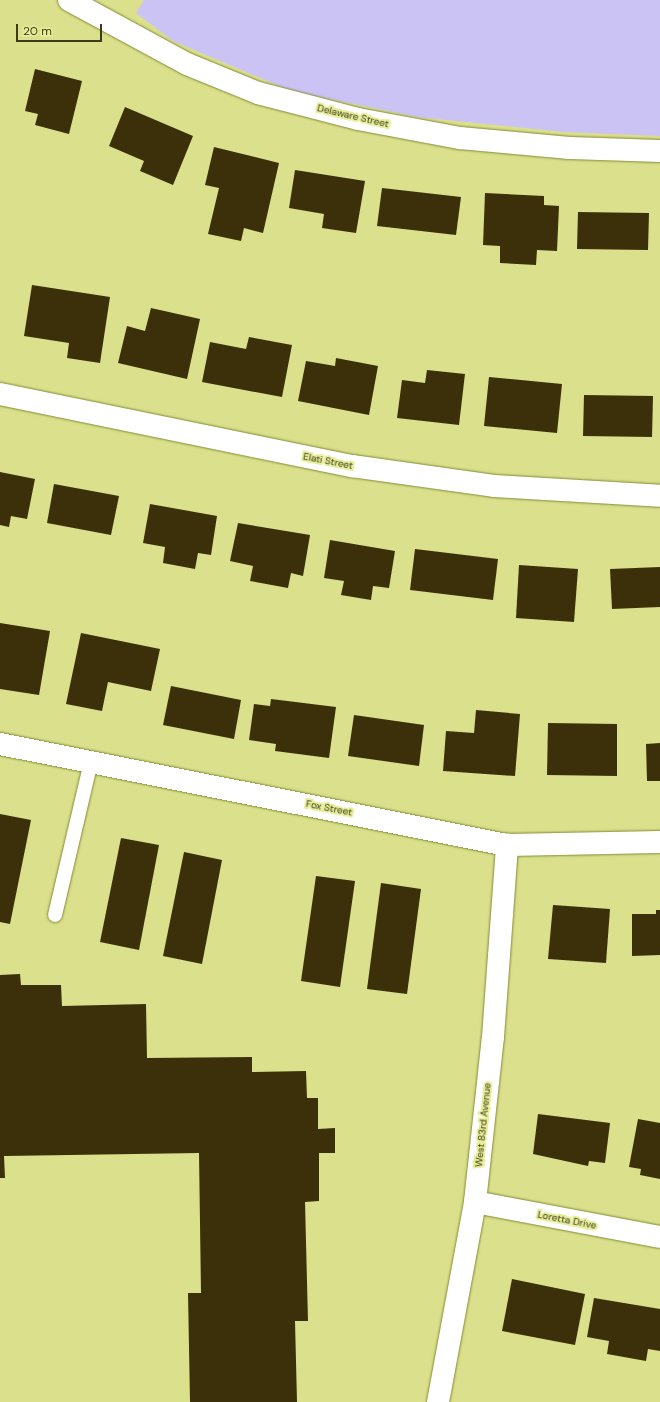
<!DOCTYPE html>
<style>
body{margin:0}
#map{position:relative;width:660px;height:1402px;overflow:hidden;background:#dae08b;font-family:"DM Sans",sans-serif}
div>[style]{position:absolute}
.green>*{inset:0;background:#cbc3f4}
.building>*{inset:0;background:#3c300a}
.roads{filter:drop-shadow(0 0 1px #858a36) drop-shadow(0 0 1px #858a36)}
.service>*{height:14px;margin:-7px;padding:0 7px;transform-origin:7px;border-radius:7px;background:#fff}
.minor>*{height:22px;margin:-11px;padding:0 11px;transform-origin:11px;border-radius:11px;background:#fff}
span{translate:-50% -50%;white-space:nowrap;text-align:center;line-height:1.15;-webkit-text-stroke:4px #e7ed98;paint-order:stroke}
.street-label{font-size:10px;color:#3a3c1a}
.scale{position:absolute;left:16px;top:24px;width:86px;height:18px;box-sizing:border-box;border:2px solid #3a3c1a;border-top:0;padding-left:5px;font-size:12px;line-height:14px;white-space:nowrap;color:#3a3c1a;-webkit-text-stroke:3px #e7ed98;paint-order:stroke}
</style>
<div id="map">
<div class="green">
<i style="clip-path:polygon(144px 0,660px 0,660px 136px,564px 132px,417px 117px,291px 91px,173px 41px,136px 13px)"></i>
</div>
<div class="building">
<i style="clip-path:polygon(35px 69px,82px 81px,69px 134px,35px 125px,38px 114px,25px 111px)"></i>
<i style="clip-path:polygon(125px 107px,193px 136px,173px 185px,140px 171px,144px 161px,109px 146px)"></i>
<i style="clip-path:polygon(214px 147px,279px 163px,263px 233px,244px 228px,241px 241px,208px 234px,219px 188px,205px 185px)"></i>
<i style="clip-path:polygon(295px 170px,365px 181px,356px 233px,322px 228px,324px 214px,289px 208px)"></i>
<i style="clip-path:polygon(382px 188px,461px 197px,456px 235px,377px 226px)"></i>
<i style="clip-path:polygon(485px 193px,544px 196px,544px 205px,559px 206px,557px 251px,537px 250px,536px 265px,500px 263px,500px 246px,483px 245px)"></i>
<i style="clip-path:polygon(578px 212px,649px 213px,648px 250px,577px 249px)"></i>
<i style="clip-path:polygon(32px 285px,110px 297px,100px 363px,67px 358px,69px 343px,24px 336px)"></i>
<i style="clip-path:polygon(151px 308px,200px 319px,187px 379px,118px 363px,127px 326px,145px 331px)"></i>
<i style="clip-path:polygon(249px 337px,292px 345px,282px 397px,202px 382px,210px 342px,246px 349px)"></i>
<i style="clip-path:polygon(336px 358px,378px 366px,369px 415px,298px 401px,306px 361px,335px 366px)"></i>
<i style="clip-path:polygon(427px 370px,465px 374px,459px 425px,397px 418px,402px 380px,425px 383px)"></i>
<i style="clip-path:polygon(489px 377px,562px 384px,557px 433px,484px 426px)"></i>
<i style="clip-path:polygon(584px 395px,653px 396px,652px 437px,583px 436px)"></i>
<i style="clip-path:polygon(0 472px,35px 479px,27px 519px,11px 516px,9px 527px,0 525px)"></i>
<i style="clip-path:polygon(54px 484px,119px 496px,111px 535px,47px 523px)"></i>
<i style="clip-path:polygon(150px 504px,217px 516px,211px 555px,198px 553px,195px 569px,163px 563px,165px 547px,143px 543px)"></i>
<i style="clip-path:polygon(238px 523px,310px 535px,303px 576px,291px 573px,288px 588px,250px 581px,253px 566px,230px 561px)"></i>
<i style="clip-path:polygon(330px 540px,395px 551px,389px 588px,373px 586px,371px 600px,341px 595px,344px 581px,324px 578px)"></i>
<i style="clip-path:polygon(415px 549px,498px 559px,493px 600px,410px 590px)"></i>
<i style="clip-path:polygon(519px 565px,578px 569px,574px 622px,516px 618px)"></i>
<i style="clip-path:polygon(660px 567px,660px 607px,612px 609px,610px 569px)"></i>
<i style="clip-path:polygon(0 623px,50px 631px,39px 695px,0 689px)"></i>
<i style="clip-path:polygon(81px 633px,160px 649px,151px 691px,108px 682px,102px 711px,66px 704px)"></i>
<i style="clip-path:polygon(171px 686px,241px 700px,234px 739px,163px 725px)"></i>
<i style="clip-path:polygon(271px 699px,336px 707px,329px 758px,275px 751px,276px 744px,249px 740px,254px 704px,270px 706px)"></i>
<i style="clip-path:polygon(476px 710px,520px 714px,515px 776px,443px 771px,446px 731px,474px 733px)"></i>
<i style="clip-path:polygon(354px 715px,424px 725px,419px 766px,348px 756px)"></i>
<i style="clip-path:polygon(548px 723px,617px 724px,617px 776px,547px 775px)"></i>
<i style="clip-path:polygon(660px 743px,660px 781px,647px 781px,646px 744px)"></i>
<i style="clip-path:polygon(0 814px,31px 820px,10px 924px,0 922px)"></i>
<i style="clip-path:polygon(121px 838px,159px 845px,139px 950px,100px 942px)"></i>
<i style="clip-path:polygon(184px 852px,222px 860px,202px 964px,163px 956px)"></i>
<i style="clip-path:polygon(316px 876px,355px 881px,340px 987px,301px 981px)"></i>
<i style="clip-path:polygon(381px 883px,421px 889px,407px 994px,367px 989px)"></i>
<i style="clip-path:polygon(553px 905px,610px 909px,606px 963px,548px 959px)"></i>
<i style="clip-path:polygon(656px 910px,660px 910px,660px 955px,632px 956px,632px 914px,656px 914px)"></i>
<i style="clip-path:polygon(20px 974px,21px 985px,61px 985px,62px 1006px,146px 1004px,147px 1058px,252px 1057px,252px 1072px,306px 1071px,307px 1098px,318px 1098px,318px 1129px,335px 1128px,335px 1153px,319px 1153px,319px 1201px,305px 1202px,308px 1321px,295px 1321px,297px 1402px,190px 1402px,188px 1293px,201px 1293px,199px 1153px,4px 1156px,5px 1178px,0 1178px,0 975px)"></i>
<i style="clip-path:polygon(538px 1114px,610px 1123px,605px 1163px,589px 1161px,588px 1166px,533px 1154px)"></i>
<i style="clip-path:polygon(638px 1119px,660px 1123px,660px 1179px,640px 1175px,641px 1169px,629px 1167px)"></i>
<i style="clip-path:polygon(512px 1279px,585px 1294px,575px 1345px,502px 1331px)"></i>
<i style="clip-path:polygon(594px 1298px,660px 1309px,660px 1351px,648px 1349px,646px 1361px,607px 1354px,609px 1341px,587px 1337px)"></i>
</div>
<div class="roads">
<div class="service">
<i style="left:55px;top:915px;width:157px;rotate:-76.8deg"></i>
</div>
<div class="minor">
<i style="left:69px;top:0;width:134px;rotate:28.5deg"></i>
<i style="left:187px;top:64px;width:77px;rotate:22.2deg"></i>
<i style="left:258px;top:93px;width:103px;rotate:14.6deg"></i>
<i style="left:358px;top:119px;width:104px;rotate:10.6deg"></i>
<i style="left:460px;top:138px;width:110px;rotate:5.2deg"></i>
<i style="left:570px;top:148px;width:90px;rotate:1.9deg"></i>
<i style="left:0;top:394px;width:359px;rotate:11.6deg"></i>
<i style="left:352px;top:466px;width:143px;rotate:8deg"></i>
<i style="left:494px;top:486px;width:166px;rotate:3.4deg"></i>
<i style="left:0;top:744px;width:517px;rotate:11.27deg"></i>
<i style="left:507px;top:845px;width:153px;rotate:-1.1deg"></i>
<i style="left:475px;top:1202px;width:188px;rotate:10.7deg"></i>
<i style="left:438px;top:1402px;width:203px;rotate:-79.5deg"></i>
<i style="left:475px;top:1202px;width:166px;rotate:-83.8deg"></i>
<i style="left:493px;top:1037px;width:193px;rotate:-85.8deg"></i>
</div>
</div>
<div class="street-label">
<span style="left:353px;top:116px;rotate:13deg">Delaware Street</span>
<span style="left:328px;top:461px;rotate:11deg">Elati Street</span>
<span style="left:329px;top:808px;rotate:11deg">Fox Street</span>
<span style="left:483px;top:1125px;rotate:-84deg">West 83rd Avenue</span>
<span style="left:567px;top:1220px;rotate:11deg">Loretta Drive</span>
</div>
<div class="scale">20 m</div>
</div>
